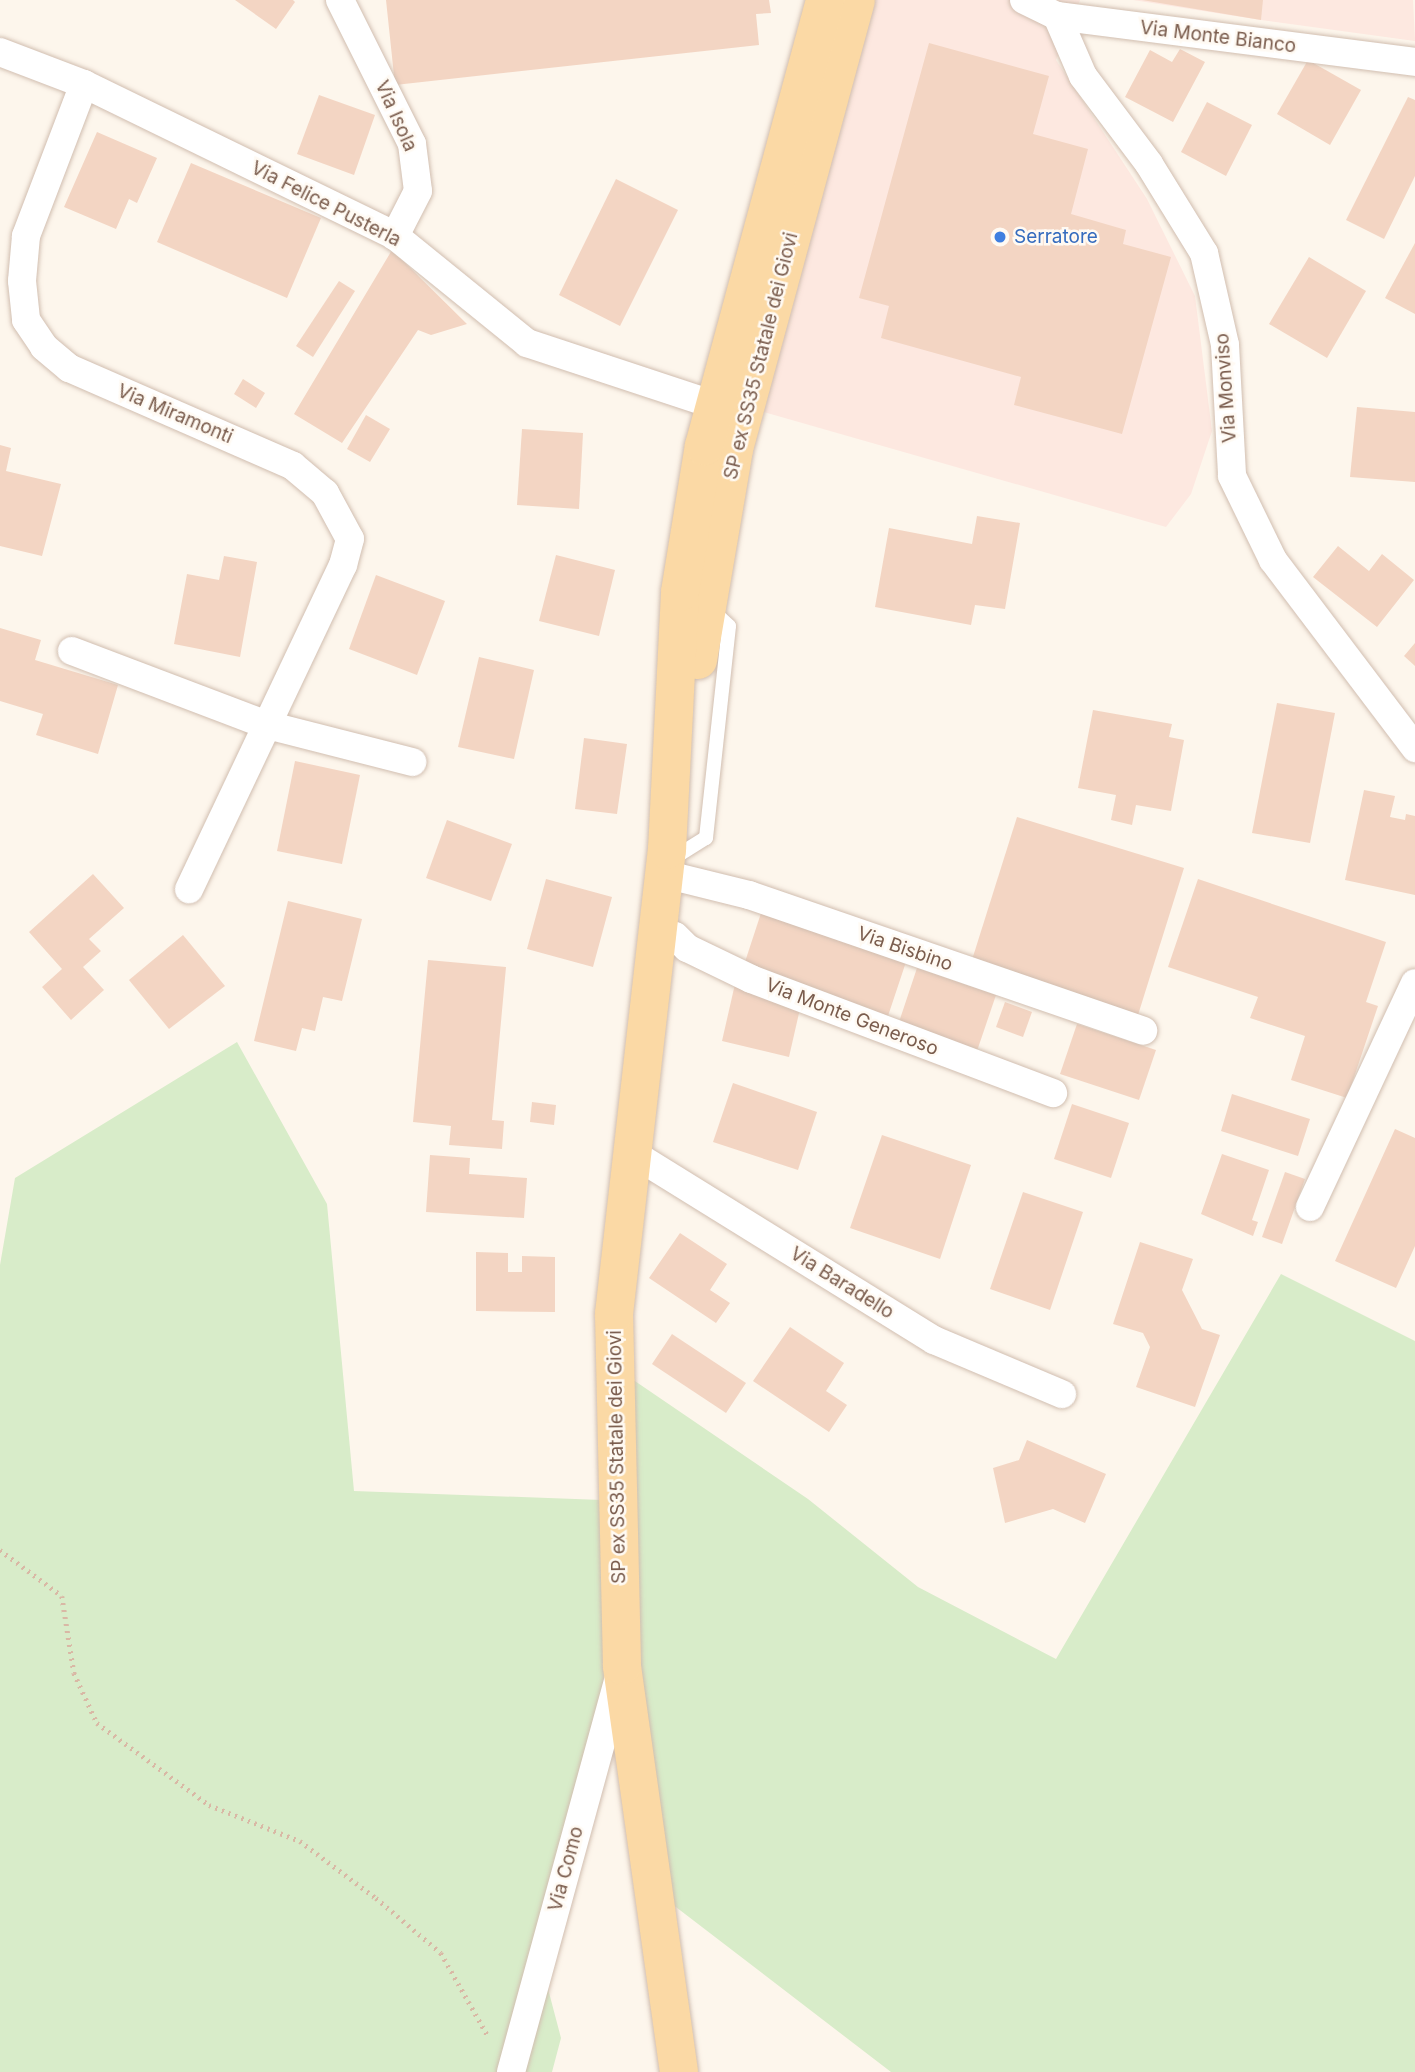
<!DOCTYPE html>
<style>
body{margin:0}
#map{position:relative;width:1415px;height:2072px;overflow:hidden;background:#fdf6ec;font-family:Inter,sans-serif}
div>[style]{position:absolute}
.commercial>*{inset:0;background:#fde8e0}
.green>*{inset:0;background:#d8ecc9}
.building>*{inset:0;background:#f3d5c3}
.path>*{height:4.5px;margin-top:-2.25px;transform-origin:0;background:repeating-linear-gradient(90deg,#d9b8a5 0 2px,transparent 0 7px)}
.roads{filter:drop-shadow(0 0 2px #d1beb0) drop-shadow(0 0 2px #d1beb0)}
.lane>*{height:14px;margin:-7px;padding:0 7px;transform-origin:7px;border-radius:7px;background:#fff}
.street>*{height:28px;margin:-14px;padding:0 14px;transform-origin:14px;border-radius:14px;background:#fff}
.primary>*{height:38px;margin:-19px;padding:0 19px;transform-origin:19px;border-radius:19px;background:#fbd9a5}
.dots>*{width:19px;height:19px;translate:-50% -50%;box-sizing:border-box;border:4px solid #fffaf3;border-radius:50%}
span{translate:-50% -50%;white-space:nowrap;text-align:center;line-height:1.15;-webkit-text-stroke:5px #fffaf3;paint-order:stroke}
.street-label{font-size:19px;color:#7a5c4d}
.shop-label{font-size:19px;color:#366cbe}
.left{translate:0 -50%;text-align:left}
</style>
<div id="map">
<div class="commercial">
<i style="clip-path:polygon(867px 0,1080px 0,1056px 60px,1147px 199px,1195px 296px,1212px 431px,1191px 494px,1166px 527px,757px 410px)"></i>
<i style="clip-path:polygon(1133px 0,1413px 0,1415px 41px,1261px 20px)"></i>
</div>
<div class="green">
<i style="clip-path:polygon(237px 1042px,327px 1204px,354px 1491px,602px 1500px,629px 1377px,808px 1499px,918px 1587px,1056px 1659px,1281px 1274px,1415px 1341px,1415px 2072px,891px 2072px,655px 1891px,627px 1704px,542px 1966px,561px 2038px,552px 2072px,0 2072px,0 1265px,15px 1178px)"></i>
</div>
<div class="building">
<i style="clip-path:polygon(235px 0,293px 0,295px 2px,276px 29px)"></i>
<i style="clip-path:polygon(386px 0,769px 0,771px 13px,756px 14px,759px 45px,395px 85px)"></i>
<i style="clip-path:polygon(1142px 0,1263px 0,1261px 20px)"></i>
<i style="clip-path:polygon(929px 43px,1049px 76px,1033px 134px,1088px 149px,1071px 214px,1126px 230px,1123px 244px,1171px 257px,1122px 434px,1014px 405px,1021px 377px,881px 338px,889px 306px,859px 298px)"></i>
<i style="clip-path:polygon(1180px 49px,1205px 62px,1173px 122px,1125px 97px,1150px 50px,1172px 62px)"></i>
<i style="clip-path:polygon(1308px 60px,1361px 90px,1330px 145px,1277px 114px)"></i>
<i style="clip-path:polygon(319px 95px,375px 115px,354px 175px,297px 154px)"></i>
<i style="clip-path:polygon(1408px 97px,1415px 100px,1415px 176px,1384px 239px,1346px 220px)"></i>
<i style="clip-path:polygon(1207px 102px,1252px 125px,1226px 176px,1181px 152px)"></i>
<i style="clip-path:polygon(97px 132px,157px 158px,137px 203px,129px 199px,116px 229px,64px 207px)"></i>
<i style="clip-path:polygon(191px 163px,321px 218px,287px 298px,157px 242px)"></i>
<i style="clip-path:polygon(616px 179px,678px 210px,620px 326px,559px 295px)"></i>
<i style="clip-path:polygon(1415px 243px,1415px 314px,1385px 298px)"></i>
<i style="clip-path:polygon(392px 250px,467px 324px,431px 335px,418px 330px,342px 443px,294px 414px)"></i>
<i style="clip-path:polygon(1309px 257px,1366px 291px,1327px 358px,1269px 324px)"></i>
<i style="clip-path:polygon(339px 281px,355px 291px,313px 357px,296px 346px)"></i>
<i style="clip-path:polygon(243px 379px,265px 393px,256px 408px,234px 394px)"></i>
<i style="clip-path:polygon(1357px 407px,1415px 412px,1415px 482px,1350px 477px)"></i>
<i style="clip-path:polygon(366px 415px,390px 429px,370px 462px,347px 449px)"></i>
<i style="clip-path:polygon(522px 429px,583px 433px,579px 509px,517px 505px)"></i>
<i style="clip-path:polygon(0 445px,11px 448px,6px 471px,61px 484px,42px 556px,0 546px)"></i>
<i style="clip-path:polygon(977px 516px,1020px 523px,1005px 609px,975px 605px,971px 625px,875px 607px,889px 528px,972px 544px)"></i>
<i style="clip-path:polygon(1338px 546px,1369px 571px,1382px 554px,1414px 580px,1377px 627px,1313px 577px)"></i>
<i style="clip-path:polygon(556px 555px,615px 570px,599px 636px,539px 621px)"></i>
<i style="clip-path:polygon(224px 556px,257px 562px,240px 657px,174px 644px,187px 574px,219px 580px)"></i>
<i style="clip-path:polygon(376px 575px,445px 601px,417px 675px,349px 649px)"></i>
<i style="clip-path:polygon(0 628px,41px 640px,35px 660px,118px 685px,98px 754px,36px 735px,43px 714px,0 701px)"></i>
<i style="clip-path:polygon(1415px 643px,1415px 666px,1404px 656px)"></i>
<i style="clip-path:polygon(479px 657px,534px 670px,514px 759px,458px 747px)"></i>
<i style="clip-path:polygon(1277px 703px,1335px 713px,1310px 843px,1252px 833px)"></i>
<i style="clip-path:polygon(1093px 710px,1172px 724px,1169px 737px,1184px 740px,1171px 811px,1136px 805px,1132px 825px,1111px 820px,1116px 795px,1078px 788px)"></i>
<i style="clip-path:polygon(584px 738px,627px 744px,617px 814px,575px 809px)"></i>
<i style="clip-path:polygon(295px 761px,360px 775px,342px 864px,277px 851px)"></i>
<i style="clip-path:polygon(1364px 790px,1395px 796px,1390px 817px,1405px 820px,1406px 814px,1415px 816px,1415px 895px,1345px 880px)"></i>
<i style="clip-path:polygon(1017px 817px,1184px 868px,1138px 1015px,971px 963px)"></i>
<i style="clip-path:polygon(447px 820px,512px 844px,491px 901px,426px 878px)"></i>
<i style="clip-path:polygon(93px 874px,124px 908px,89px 939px,101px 951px,83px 967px,104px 990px,71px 1020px,42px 987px,62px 969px,29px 932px)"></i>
<i style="clip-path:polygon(546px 879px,612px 897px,593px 967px,527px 949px)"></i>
<i style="clip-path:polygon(1198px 879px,1386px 942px,1366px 1002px,1378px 1006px,1347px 1098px,1291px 1080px,1305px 1036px,1250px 1018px,1258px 997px,1168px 967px)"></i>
<i style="clip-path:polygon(288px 901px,362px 919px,342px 1001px,323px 997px,315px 1031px,302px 1028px,296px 1051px,254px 1041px)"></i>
<i style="clip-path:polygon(763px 907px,908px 956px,888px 1016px,743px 968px)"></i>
<i style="clip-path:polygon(183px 935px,225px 986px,169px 1029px,129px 980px)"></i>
<i style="clip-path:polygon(428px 960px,506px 967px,492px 1120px,504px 1121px,502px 1149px,449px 1145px,451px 1126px,413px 1122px)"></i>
<i style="clip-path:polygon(917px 968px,996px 995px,977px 1051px,898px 1025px)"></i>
<i style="clip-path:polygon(735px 984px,802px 1000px,789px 1057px,722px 1041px)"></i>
<i style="clip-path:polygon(1005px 1002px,1032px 1012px,1023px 1037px,996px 1027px)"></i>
<i style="clip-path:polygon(1077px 1024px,1156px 1050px,1139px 1100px,1060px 1074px)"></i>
<i style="clip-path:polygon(733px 1083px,817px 1112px,798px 1170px,713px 1142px)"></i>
<i style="clip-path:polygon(1232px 1094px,1310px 1119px,1298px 1156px,1221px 1131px)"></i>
<i style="clip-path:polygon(532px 1102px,556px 1105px,554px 1125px,530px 1122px)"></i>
<i style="clip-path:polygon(1072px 1104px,1129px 1123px,1111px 1178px,1054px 1159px)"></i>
<i style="clip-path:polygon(1395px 1129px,1415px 1138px,1415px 1246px,1396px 1288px,1335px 1261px)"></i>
<i style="clip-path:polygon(882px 1135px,971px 1165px,940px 1259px,850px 1228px)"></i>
<i style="clip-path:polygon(1222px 1154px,1269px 1170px,1252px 1220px,1258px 1222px,1253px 1236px,1201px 1214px)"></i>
<i style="clip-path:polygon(430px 1155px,470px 1158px,469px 1174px,527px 1178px,524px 1218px,426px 1212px)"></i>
<i style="clip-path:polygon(1285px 1172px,1305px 1179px,1282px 1244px,1262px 1237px)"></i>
<i style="clip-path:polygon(1023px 1192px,1083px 1212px,1050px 1310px,990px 1289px)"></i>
<i style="clip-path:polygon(680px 1233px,727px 1264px,710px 1290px,730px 1303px,716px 1323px,649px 1278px)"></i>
<i style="clip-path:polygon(1140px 1242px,1193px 1259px,1182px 1290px,1202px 1329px,1220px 1335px,1195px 1407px,1136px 1387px,1150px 1347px,1143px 1333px,1113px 1324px)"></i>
<i style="clip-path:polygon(476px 1252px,508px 1253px,508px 1272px,522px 1272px,522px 1256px,555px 1257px,555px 1312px,476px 1311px)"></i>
<i style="clip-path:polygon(790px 1327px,844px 1363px,826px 1391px,847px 1405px,829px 1432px,753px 1381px)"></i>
<i style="clip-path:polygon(672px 1334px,746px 1383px,726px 1413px,652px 1364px)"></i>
<i style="clip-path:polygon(1027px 1440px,1106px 1474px,1085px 1523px,1053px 1509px,1005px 1523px,993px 1468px,1019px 1460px)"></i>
</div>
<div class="path">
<i style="left:0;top:1550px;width:77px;rotate:36.6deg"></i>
<i style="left:62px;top:1596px;width:78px;rotate:81.1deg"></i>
<i style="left:74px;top:1673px;width:55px;rotate:65.3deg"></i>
<i style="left:97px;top:1723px;width:139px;rotate:36.2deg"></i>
<i style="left:209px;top:1805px;width:98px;rotate:21.6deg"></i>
<i style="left:300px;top:1841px;width:95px;rotate:36.9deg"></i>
<i style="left:376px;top:1898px;width:85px;rotate:40.2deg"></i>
<i style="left:441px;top:1953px;width:95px;rotate:60.5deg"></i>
</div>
<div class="roads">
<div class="lane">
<i style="left:672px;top:859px;width:40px;rotate:-32deg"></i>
<i style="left:706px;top:838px;width:213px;rotate:-83.8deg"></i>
<i style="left:729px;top:626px;width:23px;rotate:-137deg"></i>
</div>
<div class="street">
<i style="left:340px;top:0;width:161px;rotate:63.4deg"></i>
<i style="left:412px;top:144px;width:47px;rotate:82.7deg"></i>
<i style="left:418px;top:191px;width:51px;rotate:117.1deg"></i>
<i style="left:1024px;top:0;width:37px;rotate:26deg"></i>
<i style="left:1057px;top:16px;width:361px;rotate:7.3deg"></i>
<i style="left:1057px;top:16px;width:65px;rotate:66.6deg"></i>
<i style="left:1083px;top:76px;width:110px;rotate:53.1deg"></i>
<i style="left:1149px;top:164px;width:105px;rotate:58.3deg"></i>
<i style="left:1204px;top:253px;width:94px;rotate:77.1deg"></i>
<i style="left:1225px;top:345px;width:131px;rotate:86.9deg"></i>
<i style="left:1232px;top:476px;width:93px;rotate:64deg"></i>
<i style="left:1273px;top:560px;width:236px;rotate:52.9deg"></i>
<i style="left:0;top:52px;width:90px;rotate:20.9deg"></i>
<i style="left:84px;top:84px;width:346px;rotate:26deg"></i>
<i style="left:395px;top:236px;width:170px;rotate:39deg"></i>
<i style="left:527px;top:343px;width:198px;rotate:18.3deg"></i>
<i style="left:84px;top:84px;width:163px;rotate:110.9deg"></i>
<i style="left:26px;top:236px;width:45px;rotate:95.1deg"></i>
<i style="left:22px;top:281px;width:39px;rotate:84deg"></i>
<i style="left:26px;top:320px;width:32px;rotate:56deg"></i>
<i style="left:44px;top:347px;width:33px;rotate:40deg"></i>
<i style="left:69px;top:368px;width:244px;rotate:23.6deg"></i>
<i style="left:293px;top:466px;width:42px;rotate:40.2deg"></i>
<i style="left:325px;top:493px;width:52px;rotate:61.5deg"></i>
<i style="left:350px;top:539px;width:27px;rotate:105deg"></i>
<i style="left:343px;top:565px;width:359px;rotate:115.4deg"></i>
<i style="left:72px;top:651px;width:209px;rotate:20.8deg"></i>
<i style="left:267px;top:725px;width:150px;rotate:14.3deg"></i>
<i style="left:664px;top:874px;width:88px;rotate:13.9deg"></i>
<i style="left:749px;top:895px;width:417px;rotate:19deg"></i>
<i style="left:657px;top:932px;width:18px;rotate:13deg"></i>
<i style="left:675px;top:936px;width:17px;rotate:45deg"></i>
<i style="left:687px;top:948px;width:71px;rotate:25.8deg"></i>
<i style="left:751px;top:979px;width:323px;rotate:20.7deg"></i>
<i style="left:632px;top:1153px;width:355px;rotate:31.8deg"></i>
<i style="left:934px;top:1340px;width:139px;rotate:22.9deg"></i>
<i style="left:1310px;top:1207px;width:247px;rotate:-64.9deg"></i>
<i style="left:511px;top:2072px;width:410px;rotate:-74.7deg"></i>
</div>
<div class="primary">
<i style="left:698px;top:660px;width:214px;rotate:-80.3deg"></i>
<i style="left:734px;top:449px;width:465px;rotate:-74.8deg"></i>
<i style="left:679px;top:2072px;width:411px;rotate:-98deg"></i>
<i style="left:622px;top:1665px;width:351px;rotate:-91.3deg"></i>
<i style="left:614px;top:1314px;width:467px;rotate:-83.5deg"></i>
<i style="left:667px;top:850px;width:258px;rotate:-87.1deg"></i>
<i style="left:680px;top:592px;width:148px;rotate:-80.7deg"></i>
<i style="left:704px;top:446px;width:462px;rotate:-74.8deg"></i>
</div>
</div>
<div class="dots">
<i style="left:1000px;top:237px;background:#3f7fe0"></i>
</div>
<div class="street-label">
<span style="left:1218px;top:37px;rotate:7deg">Via Monte Bianco</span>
<span style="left:396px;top:116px;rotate:66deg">Via Isola</span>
<span style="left:326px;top:204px;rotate:27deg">Via Felice Pusterla</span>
<span style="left:761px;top:356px;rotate:-76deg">SP ex SS35 Statale dei Giovi</span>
<span style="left:1226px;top:388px;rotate:-94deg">Via Monviso</span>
<span style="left:175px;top:414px;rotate:23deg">Via Miramonti</span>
<span style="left:905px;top:949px;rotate:19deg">Via Bisbino</span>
<span style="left:852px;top:1017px;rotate:21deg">Via Monte Generoso</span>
<span style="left:842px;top:1283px;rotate:32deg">Via Baradello</span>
<span style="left:617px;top:1457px;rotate:-91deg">SP ex SS35 Statale dei Giovi</span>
<span style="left:566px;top:1869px;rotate:-75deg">Via Como</span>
</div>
<div class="shop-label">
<span class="left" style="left:1014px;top:237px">Serratore</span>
</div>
</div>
